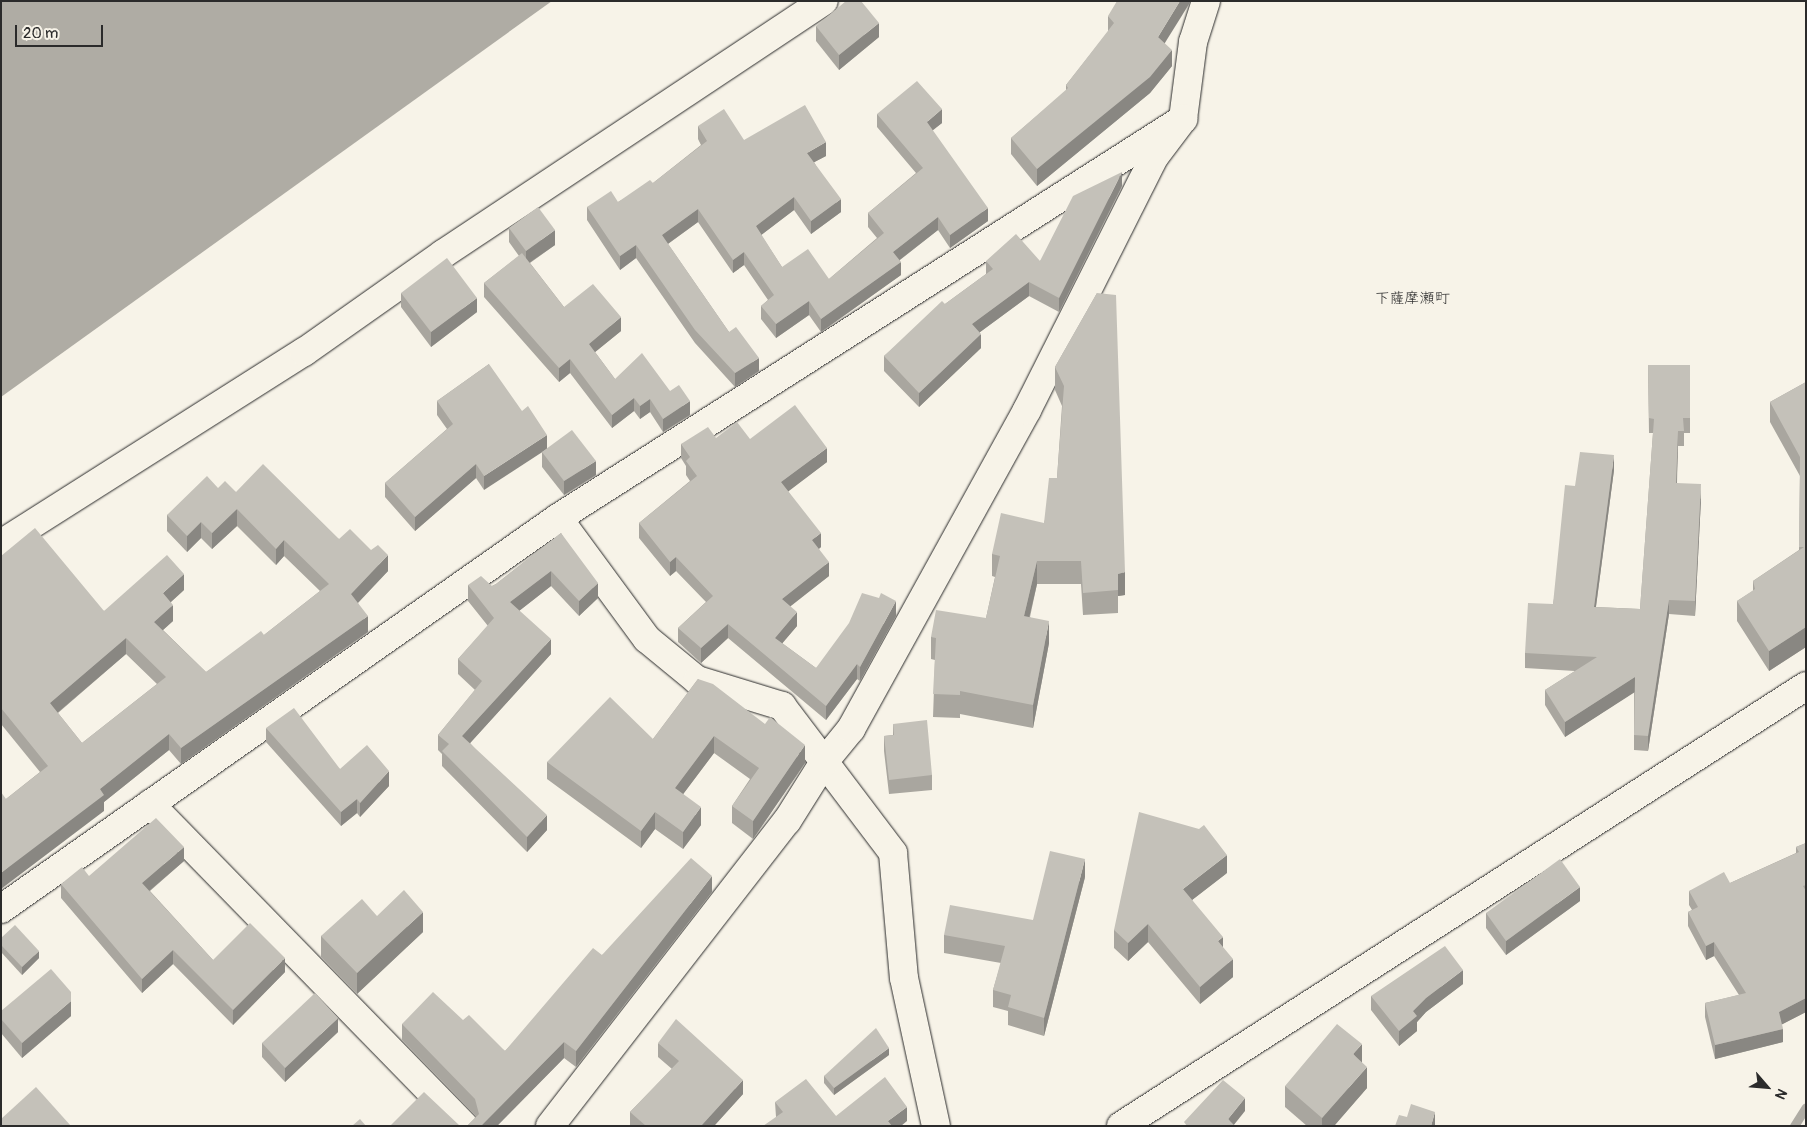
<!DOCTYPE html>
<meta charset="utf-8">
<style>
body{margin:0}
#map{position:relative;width:1807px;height:1127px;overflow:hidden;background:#f7f3e8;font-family:Pangolin,"Klee One",sans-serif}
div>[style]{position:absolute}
.water>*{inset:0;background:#afaca4}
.stream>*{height:9px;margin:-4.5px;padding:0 4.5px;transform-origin:4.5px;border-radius:4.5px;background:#afaca4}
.roads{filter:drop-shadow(0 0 1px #2b2b2b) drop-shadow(0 0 1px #2b2b2b)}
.street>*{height:28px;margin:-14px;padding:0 14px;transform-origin:14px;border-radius:14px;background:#f7f3e8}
.secondary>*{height:28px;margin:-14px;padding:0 14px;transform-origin:14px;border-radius:14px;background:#f7f3e8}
.wall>*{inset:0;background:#a9a69f}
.shaded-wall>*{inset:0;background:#898782}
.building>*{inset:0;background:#c4c1b9}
span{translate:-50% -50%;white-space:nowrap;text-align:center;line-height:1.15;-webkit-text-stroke:4.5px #f7f3e8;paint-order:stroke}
.quarter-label{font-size:15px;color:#2b2b2b}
.frame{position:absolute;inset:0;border:2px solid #2b2b2b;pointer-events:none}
.north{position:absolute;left:1742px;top:1062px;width:50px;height:50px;-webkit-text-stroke:4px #f7f3e8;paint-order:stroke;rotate:117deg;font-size:14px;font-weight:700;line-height:20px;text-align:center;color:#2b2b2b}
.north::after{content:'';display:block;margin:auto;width:18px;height:22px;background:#2b2b2b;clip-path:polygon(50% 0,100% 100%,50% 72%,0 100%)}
.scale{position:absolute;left:15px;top:25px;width:88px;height:22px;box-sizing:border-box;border:2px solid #2b2b2b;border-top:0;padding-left:6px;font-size:15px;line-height:18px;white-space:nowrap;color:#2b2b2b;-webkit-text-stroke:4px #f7f3e8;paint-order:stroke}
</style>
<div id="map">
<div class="water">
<i style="clip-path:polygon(1px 1px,552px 1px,1px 397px)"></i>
</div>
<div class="stream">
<i style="left:1794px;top:1126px;width:22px;rotate:-58deg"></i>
</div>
<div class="roads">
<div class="street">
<i style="left:558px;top:518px;width:150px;rotate:53.7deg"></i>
<i style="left:647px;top:639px;width:65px;rotate:39.4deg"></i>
<i style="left:697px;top:680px;width:89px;rotate:17deg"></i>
<i style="left:782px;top:706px;width:184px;rotate:52.9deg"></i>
<i style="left:893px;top:853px;width:125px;rotate:85deg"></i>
<i style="left:904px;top:978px;width:151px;rotate:77.8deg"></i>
<i style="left:1px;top:544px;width:359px;rotate:-32.4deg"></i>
<i style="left:304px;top:352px;width:170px;rotate:-35.2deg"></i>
<i style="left:443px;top:254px;width:457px;rotate:-33.6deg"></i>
<i style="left:150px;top:804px;width:450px;rotate:45.7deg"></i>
<i style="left:550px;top:1126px;width:386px;rotate:-52.2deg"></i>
<i style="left:787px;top:821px;width:70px;rotate:-57.9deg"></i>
<i style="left:824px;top:762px;width:43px;rotate:-50.7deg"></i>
<i style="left:851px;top:729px;width:364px;rotate:-61.1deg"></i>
<i style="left:1027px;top:410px;width:284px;rotate:-63.3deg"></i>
<i style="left:1155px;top:156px;width:46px;rotate:-52.9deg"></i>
<i style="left:1183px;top:119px;width:78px;rotate:-82.6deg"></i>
<i style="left:1193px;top:42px;width:43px;rotate:-72.4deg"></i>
</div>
<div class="secondary">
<i style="left:1px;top:909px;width:681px;rotate:-35.07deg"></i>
<i style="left:558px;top:518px;width:742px;rotate:-32.55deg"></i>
<i style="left:1121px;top:1126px;width:814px;rotate:-32.71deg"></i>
</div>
</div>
<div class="wall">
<i style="clip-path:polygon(1108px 16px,1164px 43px,1172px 66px,1150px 93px,1037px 186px,1011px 154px,1011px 138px,1066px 91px,1066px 85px,1108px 32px)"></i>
<i style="clip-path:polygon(816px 26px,879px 37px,839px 70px,816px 41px)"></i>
<i style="clip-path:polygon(877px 114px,942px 123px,932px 130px,988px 221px,950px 248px,938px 230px,900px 260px,901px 275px,821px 332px,809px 315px,776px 338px,761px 319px,761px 306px,768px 300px,744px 265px,733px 273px,698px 222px,668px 244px,729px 332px,759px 371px,735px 387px,695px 343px,636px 258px,620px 270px,587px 220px,587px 207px,618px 202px,653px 183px,701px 145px,698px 139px,698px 126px,744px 140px,826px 156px,814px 162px,841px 212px,811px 234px,794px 210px,761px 235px,782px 267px,829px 279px,877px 238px,868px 227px,868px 213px,916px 173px,877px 127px)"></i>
<i style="clip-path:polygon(1122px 186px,1059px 312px,1029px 296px,980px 332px,981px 348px,919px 407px,884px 371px,884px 356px,945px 304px,986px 274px,986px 261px,1040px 261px)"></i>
<i style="clip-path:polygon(509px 228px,555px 245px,530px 263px,564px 307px,621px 331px,595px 352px,615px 379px,670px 391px,690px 415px,663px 432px,650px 412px,640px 419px,634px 411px,612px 428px,570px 373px,559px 382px,484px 297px,484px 283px,519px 256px,509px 242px)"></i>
<i style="clip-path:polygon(401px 293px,477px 312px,431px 347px,401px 307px)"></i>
<i style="clip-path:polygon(1097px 293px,1125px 595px,1118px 596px,1118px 613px,1083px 615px,1081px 584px,1037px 584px,1030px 617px,1049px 643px,1033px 728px,960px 714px,960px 718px,933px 717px,935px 660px,931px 659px,931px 637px,986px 618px,995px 577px,992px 576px,992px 554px,1044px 523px,1057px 478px,1062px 406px,1055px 390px,1055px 367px)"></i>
<i style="clip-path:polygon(489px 364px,484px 490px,476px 478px,415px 531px,385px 497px,385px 483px,447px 429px,437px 415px,437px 401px)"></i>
<i style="clip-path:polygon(1648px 365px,1690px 365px,1690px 433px,1684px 433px,1684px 446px,1678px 446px,1677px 483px,1701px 499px,1695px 616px,1669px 614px,1648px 751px,1634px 750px,1634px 692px,1565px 737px,1545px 705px,1545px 690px,1575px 671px,1525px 668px,1525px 653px,1553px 604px,1575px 486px,1614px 470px,1596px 607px,1640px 609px,1653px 433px,1649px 433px)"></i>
<i style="clip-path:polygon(1806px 382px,1806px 647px,1769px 671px,1737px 621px,1737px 601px,1753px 591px,1753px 581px,1799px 550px,1800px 476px,1770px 422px,1770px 402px)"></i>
<i style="clip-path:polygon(716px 438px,750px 439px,827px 462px,788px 491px,821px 547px,819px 549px,829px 576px,790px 606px,797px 626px,782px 643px,816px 668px,896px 616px,860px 681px,857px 679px,826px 720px,728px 638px,701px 663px,678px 642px,678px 628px,706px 602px,676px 571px,670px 576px,639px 538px,639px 523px,690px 481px,686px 475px,686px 466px,681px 458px,681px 444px)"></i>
<i style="clip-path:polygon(542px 452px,596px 475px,564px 495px,542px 467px)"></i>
<i style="clip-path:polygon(evenodd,218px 488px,236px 492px,339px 539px,388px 571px,358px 603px,368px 632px,181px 764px,169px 750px,104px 802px,104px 811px,6px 799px,40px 772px,1px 724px,1px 556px,104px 611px,184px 590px,171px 602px,173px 621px,163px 630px,206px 672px,264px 635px,320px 591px,284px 556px,276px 565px,237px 526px,212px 549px,201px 538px,187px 552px,167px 531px,167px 515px,218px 488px,126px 654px,157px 684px,82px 743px,58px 713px,126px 654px)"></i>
<i style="clip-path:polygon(561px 533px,598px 598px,579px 616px,551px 586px,519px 611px,551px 654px,470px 743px,547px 830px,527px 852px,442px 766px,442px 754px,438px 750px,438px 735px,475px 690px,458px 674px,458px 659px,488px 626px,468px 601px,468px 585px,492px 586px,496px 584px)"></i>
<i style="clip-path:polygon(698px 679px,805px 763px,753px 839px,732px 823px,732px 806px,750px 779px,714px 753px,683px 794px,701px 825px,683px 849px,655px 829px,641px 848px,547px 779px,547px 762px,653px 739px)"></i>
<i style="clip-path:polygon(893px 724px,932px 775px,932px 790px,889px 794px,884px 751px,884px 736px,893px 735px)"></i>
<i style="clip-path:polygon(266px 728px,340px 769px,389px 786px,360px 817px,357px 813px,341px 826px,266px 742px)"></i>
<i style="clip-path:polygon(1806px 843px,1806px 1012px,1782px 1024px,1783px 1042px,1715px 1059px,1705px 1017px,1705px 1003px,1739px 995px,1714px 956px,1706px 960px,1688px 926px,1688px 912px,1692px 910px,1689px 905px,1689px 891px,1730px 883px,1796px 853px,1796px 847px)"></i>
<i style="clip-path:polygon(184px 861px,150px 891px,213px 960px,285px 972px,233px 1025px,173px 964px,142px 993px,61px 898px,61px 884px,89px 876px)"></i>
<i style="clip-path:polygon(1227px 873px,1192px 900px,1223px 948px,1233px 977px,1200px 1004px,1148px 942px,1128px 961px,1114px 948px,1114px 930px)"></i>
<i style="clip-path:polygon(1085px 877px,1044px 1036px,1008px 1025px,1008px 1011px,993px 1007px,993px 990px,1001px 963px,944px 953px,944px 935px,1033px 920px)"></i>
<i style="clip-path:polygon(712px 892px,576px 1067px,564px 1058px,497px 1126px,390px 1126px,468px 1125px,476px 1117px,475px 1115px,402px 1040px,402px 1024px,463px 1020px,505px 1051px,602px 955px)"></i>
<i style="clip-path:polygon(1580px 901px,1506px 955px,1486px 928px,1486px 913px)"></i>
<i style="clip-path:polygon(377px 916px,423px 932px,357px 994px,321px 957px,321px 936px)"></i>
<i style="clip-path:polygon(1px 938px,39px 958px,22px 975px,1px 952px)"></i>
<i style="clip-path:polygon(1463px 984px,1426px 1012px,1417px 1022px,1417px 1031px,1399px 1046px,1371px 1010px,1371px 996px)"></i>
<i style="clip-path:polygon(1px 1011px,71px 1016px,22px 1058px,1px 1033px)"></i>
<i style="clip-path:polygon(338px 1032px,285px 1082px,262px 1057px,262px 1043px)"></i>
<i style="clip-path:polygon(658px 1043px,743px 1094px,714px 1126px,630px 1126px,630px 1112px,672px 1069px,658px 1057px)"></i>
<i style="clip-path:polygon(889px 1055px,834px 1095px,824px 1083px,824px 1076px)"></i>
<i style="clip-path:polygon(1285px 1086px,1367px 1088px,1334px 1126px,1307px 1126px,1285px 1107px)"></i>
<i style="clip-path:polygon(775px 1102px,836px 1116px,907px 1121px,776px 1117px)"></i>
</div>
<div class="shaded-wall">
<i style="clip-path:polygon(1180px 1px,1191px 1px,1158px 54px,1158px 37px)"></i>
<i style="clip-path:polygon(879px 23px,879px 37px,839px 70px,839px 55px)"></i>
<i style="clip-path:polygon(1172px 50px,1172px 66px,1150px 93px,1037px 186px,1037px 169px)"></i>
<i style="clip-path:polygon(942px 109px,942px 123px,927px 135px,927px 122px)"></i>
<i style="clip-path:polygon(826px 142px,826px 156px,807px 166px,807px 153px)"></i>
<i style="clip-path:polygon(1122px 172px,1122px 186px,1059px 312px,1059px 298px)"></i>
<i style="clip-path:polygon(794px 197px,794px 210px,756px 239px,756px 226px)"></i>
<i style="clip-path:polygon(841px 199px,841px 212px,811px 234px,811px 221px)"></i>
<i style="clip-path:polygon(988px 208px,988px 221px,950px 248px,950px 235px)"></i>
<i style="clip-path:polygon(698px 209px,698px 222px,662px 248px,662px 235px)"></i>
<i style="clip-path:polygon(938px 217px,938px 230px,893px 265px,893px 252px)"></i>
<i style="clip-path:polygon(555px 230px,555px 245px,526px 265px,526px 251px)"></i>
<i style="clip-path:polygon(636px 245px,636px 258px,620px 270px,620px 256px)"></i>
<i style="clip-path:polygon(744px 252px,744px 265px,733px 273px,733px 260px)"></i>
<i style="clip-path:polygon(901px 262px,901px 275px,821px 332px,821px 319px)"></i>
<i style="clip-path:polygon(1029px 282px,1029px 296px,972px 338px,972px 324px)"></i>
<i style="clip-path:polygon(477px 298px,477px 312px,431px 347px,431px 332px)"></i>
<i style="clip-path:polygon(809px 301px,809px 315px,776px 338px,776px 324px)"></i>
<i style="clip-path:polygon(621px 317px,621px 331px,589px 357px,589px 344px)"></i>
<i style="clip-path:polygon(981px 334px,981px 348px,919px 407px,919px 393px)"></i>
<i style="clip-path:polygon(759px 358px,759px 371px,735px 387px,735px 373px)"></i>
<i style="clip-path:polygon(570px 359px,570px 373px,559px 382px,559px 368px)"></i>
<i style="clip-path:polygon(634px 398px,634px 411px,612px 428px,612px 415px)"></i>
<i style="clip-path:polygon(650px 399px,650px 412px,640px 419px,640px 406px)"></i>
<i style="clip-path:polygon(690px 401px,690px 415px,663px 432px,663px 419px)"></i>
<i style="clip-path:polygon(1678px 431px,1678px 446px,1676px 498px,1676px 483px)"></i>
<i style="clip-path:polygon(547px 435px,547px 449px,484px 490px,484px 476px)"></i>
<i style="clip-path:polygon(827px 448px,827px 462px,781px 497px,781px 482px)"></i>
<i style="clip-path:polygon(1614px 455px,1614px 470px,1594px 621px,1594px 607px)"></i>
<i style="clip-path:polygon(596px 461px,596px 475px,564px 495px,564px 481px)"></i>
<i style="clip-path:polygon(476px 464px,476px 478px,415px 531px,415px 517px)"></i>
<i style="clip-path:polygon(1701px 484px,1701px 499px,1695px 616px,1695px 601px)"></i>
<i style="clip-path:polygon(237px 509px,237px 526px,212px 549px,212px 533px)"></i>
<i style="clip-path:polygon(201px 522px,201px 538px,187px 552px,187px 536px)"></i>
<i style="clip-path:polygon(821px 533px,821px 547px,812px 554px,812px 540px)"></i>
<i style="clip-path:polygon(284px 540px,284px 556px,276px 565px,276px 549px)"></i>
<i style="clip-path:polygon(388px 555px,388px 571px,351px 610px,351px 594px)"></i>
<i style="clip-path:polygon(676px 557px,676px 571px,670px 576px,670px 562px)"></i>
<i style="clip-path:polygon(1037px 561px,1037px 584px,1024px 639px,1024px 616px)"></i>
<i style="clip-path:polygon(829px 562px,829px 576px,782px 613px,782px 599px)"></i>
<i style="clip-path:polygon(551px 571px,551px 586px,510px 618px,510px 602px)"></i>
<i style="clip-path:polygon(1125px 572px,1125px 595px,1118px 596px,1118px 613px,1118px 574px)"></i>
<i style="clip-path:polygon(184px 574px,184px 590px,163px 609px,163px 593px)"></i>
<i style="clip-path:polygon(598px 583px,598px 598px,579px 616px,579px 601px)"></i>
<i style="clip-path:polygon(1669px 600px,1669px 614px,1648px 751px,1648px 736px)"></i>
<i style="clip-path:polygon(896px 601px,896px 616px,860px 681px,860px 667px)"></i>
<i style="clip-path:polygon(173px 605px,173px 621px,154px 638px,154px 622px)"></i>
<i style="clip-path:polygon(797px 612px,797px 626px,775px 652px,775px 638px)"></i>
<i style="clip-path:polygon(368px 616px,368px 632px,181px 764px,181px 748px)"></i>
<i style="clip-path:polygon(1049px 621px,1049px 643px,1033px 728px,1033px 705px)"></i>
<i style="clip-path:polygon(728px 624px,728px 638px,701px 663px,701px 648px)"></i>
<i style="clip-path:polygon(1806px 627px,1806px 647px,1769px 671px,1769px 651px)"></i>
<i style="clip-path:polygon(126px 638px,126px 654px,50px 719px,50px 703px)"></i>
<i style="clip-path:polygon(551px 639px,551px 654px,462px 752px,462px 736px)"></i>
<i style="clip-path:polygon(857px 664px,857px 679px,826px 720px,826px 706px)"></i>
<i style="clip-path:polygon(1635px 677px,1635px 692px,1565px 737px,1565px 722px)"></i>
<i style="clip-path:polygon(169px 734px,169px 750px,104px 802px,104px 811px,1px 889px,1px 873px,100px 789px)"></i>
<i style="clip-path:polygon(714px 736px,714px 753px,675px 805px,675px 788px)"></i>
<i style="clip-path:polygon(805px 745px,805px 763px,753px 839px,753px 821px)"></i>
<i style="clip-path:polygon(389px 771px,389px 786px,360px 817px,360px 803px)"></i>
<i style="clip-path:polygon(357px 799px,357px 813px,341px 826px,341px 812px)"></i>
<i style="clip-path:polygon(701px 807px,701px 825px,683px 849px,683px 832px)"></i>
<i style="clip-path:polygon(655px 812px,655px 829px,641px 848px,641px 831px)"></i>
<i style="clip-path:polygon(547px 815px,547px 830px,527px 852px,527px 837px)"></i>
<i style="clip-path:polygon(184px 847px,184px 861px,142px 897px,142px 883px)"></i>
<i style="clip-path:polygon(1227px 855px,1227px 873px,1183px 907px,1183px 889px)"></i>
<i style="clip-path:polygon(1085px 859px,1085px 877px,1044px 1036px,1044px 1018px)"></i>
<i style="clip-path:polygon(712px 876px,712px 892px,576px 1067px,576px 1051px)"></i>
<i style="clip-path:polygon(1580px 887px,1580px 901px,1506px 955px,1506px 941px)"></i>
<i style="clip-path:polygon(423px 912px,423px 932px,357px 994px,357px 973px)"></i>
<i style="clip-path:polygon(1148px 924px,1148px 942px,1128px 961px,1128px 943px)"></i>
<i style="clip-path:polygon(1223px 937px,1223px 955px,1218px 941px)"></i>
<i style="clip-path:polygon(1714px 942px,1714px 956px,1706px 960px,1706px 946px)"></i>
<i style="clip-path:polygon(173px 950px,173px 964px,142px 993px,142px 979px)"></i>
<i style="clip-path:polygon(39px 951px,39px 958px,22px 975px,22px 967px)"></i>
<i style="clip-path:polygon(285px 958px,285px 972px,233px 1025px,233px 1010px)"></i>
<i style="clip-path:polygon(1233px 959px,1233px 977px,1200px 1004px,1200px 987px)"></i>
<i style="clip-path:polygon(1463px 970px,1463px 984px,1426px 1012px,1417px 1022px,1417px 1031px,1399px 1046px,1399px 1031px,1413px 1011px,1426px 998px)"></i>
<i style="clip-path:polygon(1806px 998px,1806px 1012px,1779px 1026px,1779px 1012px)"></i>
<i style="clip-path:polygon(71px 1001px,71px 1016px,22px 1058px,22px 1043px)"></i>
<i style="clip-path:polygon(338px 1018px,338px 1032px,285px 1082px,285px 1068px)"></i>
<i style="clip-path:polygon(1783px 1029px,1783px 1042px,1715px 1059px,1715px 1045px)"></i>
<i style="clip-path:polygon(564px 1042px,564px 1058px,497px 1126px,481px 1126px)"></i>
<i style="clip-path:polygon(1362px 1044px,1362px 1065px,1353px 1054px)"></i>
<i style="clip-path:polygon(889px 1048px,889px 1055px,834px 1095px,834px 1088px)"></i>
<i style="clip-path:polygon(1367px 1067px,1367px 1088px,1334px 1126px,1322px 1126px,1322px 1118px)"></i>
<i style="clip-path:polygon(743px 1080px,743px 1094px,714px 1126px,701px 1126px)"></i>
<i style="clip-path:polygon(1245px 1098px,1245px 1111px,1233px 1126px,1228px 1119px)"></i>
<i style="clip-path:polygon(907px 1107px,907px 1121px,901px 1126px,888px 1126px,888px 1121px)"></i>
<i style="clip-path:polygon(1435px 1112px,1435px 1126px,1431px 1126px)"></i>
</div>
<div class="building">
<i style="clip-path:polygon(846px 1px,861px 1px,879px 23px,839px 55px,816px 26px)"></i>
<i style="clip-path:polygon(1117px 1px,1180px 1px,1158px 37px,1172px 50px,1150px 77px,1037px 169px,1011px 138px,1068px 88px,1066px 85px,1114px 23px,1108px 16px)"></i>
<i style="clip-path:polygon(917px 81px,942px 109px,927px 122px,988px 208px,950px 235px,938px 217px,893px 252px,901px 262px,821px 319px,809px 301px,776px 324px,761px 306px,774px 295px,744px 252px,733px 260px,698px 209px,662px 235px,729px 332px,736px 327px,759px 358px,735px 373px,695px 330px,636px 245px,620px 256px,587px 207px,611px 191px,618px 202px,650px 180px,653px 183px,707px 141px,698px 126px,724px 109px,744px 140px,805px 105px,826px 142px,807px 153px,841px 199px,811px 221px,794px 197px,756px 226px,782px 267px,808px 249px,829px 279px,884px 233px,868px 213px,923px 168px,877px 114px)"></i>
<i style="clip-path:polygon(1122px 172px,1059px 298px,1029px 282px,972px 324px,981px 334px,919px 393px,884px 356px,942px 301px,945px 304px,993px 269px,986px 261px,1016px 234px,1040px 261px,1073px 196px)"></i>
<i style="clip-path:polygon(538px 207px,555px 230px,526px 251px,509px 228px)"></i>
<i style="clip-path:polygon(522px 253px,564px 307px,593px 284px,621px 317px,589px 344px,615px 379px,642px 353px,670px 391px,679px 385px,690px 401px,663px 419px,650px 399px,640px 406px,634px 398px,612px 415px,570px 359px,559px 368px,484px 283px)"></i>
<i style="clip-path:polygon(447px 258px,477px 298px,431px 332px,401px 293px)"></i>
<i style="clip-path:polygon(1097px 293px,1116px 295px,1125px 572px,1118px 574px,1118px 590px,1083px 593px,1081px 561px,1037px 561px,1024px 616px,1049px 621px,1033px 705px,960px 691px,960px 695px,933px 694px,936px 638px,931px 637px,936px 610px,986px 618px,1000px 556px,992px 554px,1001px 513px,1044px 523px,1049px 478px,1057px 478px,1064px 386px,1055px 367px)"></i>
<i style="clip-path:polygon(489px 364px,522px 411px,528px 406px,547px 435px,484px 476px,476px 464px,415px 517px,385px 483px,453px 424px,437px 401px)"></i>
<i style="clip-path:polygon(1648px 365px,1690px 365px,1690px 418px,1683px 418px,1684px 431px,1678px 431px,1676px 483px,1701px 484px,1695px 601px,1669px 600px,1648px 736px,1634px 735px,1635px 677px,1565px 722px,1545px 690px,1597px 657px,1525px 653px,1528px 603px,1553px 604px,1565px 485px,1575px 486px,1580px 452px,1614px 455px,1594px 607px,1640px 609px,1654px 419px,1649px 418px)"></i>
<i style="clip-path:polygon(1806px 382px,1806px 627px,1769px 651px,1737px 601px,1755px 589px,1753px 581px,1804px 547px,1799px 547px,1800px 457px,1770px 402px)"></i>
<i style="clip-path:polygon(795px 405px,827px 448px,781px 482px,821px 533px,812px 540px,829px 562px,782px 599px,797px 612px,775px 638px,816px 668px,849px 623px,862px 593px,879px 598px,881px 593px,896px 601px,860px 667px,857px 664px,826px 706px,728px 624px,701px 648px,678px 628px,713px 596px,676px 557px,670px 562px,639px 523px,697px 476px,686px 461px,690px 457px,681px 444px,708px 427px,716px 438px,737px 422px,750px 439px)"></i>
<i style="clip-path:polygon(572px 430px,596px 461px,564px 481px,542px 452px)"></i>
<i style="clip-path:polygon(evenodd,263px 464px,339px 539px,350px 529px,371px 550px,378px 545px,388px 555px,351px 594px,368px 616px,181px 748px,169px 734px,100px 789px,104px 795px,1px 873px,1px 792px,6px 799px,48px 766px,1px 708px,1px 556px,35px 528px,104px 611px,167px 555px,184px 574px,163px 593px,173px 605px,154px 622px,206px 672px,261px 631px,264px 635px,329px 584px,284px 540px,276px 549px,237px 509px,212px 533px,201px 522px,187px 536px,167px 515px,207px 476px,218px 488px,225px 481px,236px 492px,263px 464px,126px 638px,166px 677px,82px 743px,50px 703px,126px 638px)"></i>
<i style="clip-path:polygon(561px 533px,598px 583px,579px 601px,551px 571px,510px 602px,551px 639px,462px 736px,547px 815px,527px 837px,442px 751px,449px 744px,438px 735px,482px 681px,458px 659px,494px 618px,468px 585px,481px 576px,492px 586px,496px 584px)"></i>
<i style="clip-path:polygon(698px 679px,713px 684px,765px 724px,770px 717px,805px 745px,753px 821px,732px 806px,759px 768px,714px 736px,675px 788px,701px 807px,683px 832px,655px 812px,641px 831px,547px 762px,610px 697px,653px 739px)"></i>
<i style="clip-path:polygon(294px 708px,340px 769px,367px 745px,389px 771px,360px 803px,357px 799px,341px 812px,266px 728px)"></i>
<i style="clip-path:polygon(927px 720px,932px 775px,889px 780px,884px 736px,894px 735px,893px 724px)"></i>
<i style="clip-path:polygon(1139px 812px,1199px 829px,1204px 825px,1227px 855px,1183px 889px,1223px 937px,1218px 941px,1233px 959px,1200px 987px,1148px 924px,1128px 943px,1114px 930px)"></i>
<i style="clip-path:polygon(156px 818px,184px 847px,142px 883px,213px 960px,250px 923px,285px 958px,233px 1010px,173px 950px,142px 979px,61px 884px,82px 867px,89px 876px)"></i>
<i style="clip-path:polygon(1806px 843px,1806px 885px,1803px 886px,1806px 891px,1806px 998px,1779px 1012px,1783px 1029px,1715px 1045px,1705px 1003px,1746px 993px,1714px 942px,1706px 946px,1688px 912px,1698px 907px,1689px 891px,1724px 872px,1730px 883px,1799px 852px,1796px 847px)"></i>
<i style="clip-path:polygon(1050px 851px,1085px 859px,1044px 1018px,1008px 1007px,1011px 995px,993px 990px,1005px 946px,944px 935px,950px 905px,1033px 920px)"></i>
<i style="clip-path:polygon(691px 858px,712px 876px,576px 1051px,564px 1042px,481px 1126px,390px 1126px,424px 1092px,459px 1125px,468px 1125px,479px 1114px,475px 1099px,402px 1024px,433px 992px,463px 1020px,469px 1015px,505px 1051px,593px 948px,602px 955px)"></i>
<i style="clip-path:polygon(1560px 859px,1580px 887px,1506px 941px,1486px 913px)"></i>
<i style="clip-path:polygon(404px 890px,423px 912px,357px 973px,321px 936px,362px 899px,377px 916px)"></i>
<i style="clip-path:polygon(15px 925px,39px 951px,22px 967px,1px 945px,1px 938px)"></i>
<i style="clip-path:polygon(1445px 946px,1463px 970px,1426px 998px,1413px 1011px,1417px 1016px,1399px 1031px,1371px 996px)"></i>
<i style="clip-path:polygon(51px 969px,71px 992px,71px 1001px,22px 1043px,1px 1019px,1px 1011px)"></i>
<i style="clip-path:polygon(315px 993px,338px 1018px,285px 1068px,262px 1043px)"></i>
<i style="clip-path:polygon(676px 1019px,743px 1080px,701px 1126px,646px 1126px,630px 1112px,679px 1061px,658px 1043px)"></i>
<i style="clip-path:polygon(1337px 1024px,1362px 1044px,1353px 1054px,1367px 1067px,1322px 1118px,1285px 1086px)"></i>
<i style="clip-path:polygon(876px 1028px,889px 1048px,834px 1088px,824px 1076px)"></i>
<i style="clip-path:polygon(885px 1077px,907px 1107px,888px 1121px,892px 1126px,763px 1126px,783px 1112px,775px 1102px,806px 1079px,836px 1116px)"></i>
<i style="clip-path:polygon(1223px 1080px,1245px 1098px,1228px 1119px,1235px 1126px,1187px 1126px,1184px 1122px)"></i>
<i style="clip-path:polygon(36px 1087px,71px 1126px,1px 1126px,1px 1119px)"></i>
<i style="clip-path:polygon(1411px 1104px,1435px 1112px,1431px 1126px,1395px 1126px,1399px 1115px,1407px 1117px)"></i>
<i style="clip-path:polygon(360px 1119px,366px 1126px,352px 1126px)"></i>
</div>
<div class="quarter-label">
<span style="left:1412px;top:299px">下薩摩瀬町</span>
</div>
<div class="frame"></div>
<div class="north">N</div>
<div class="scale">20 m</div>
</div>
